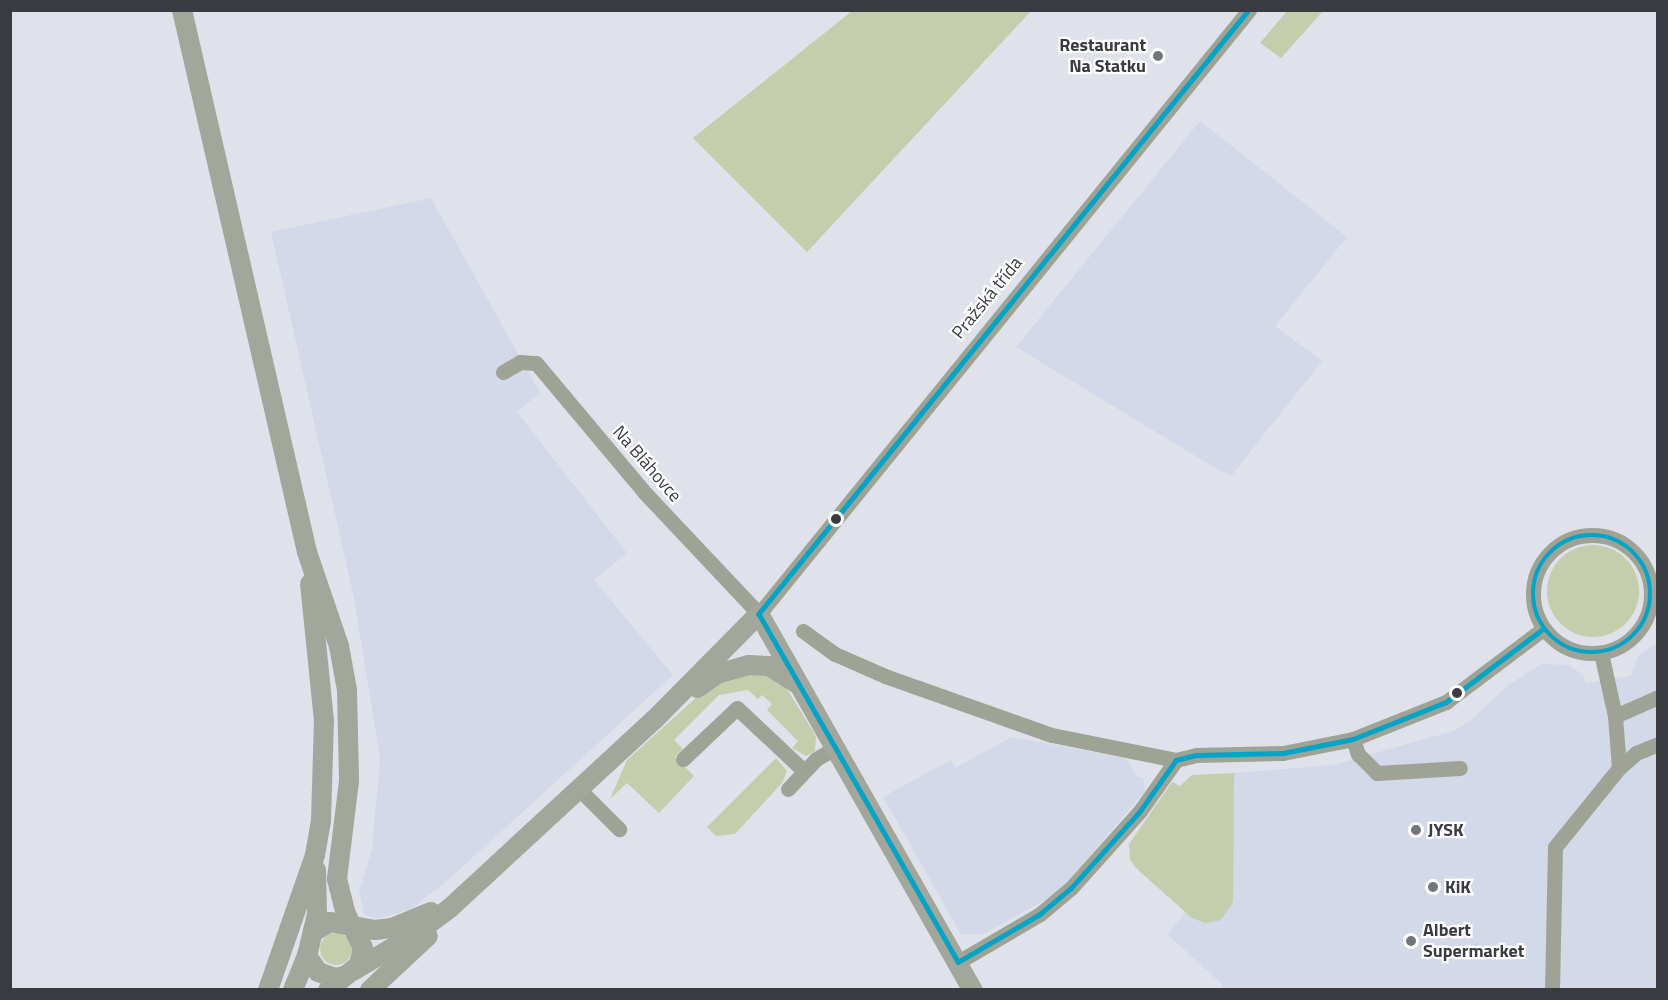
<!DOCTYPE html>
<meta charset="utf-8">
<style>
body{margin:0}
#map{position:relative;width:1668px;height:1000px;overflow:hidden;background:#dfe2ea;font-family:"Titillium Web",sans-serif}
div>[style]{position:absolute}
.built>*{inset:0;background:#d3d9e9}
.green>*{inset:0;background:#c4ceac}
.round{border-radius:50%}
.minor>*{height:15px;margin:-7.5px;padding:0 7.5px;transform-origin:7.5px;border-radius:7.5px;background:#9fa395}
.minor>.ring{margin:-7.5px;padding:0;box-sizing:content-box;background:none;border:15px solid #9fa395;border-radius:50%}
.major>*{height:20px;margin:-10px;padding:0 10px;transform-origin:10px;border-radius:10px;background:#a2a69b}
.bus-1>*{height:4.5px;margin:-2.25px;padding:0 2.25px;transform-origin:2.25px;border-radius:2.25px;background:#03a4c7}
.bus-1>.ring{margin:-2.25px;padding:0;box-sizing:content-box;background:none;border:4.5px solid #03a4c7;border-radius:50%}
.dots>*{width:16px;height:16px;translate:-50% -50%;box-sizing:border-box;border:3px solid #fff;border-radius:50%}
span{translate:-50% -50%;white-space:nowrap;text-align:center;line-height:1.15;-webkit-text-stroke:4.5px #fff;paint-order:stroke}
.poi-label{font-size:18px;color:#393b41;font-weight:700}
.right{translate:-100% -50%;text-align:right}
.left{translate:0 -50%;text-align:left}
.street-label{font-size:18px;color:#393b41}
.frame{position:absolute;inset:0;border:12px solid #393b41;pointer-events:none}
</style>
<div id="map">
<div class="built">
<i style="clip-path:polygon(1200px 121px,1347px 237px,1275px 326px,1322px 361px,1232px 475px,1220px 471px,1016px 347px)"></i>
<i style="clip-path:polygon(431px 198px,540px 393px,517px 412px,627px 553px,594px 580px,673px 675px,448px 880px,411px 909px,376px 919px,364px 914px,359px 891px,372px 850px,380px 758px,354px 598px,271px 232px)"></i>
<i style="clip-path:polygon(1657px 643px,1657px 989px,1222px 989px,1222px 984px,1167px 934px,1232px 858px,1234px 773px,1333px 765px,1453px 731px,1469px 722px,1507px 686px,1541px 664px,1569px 665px,1583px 675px,1586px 683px,1631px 676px,1638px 656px)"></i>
<i style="clip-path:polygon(1012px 737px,1125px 758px,1138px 777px,1143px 777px,1145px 791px,1065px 885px,1048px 898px,982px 935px,961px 934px,883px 797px,951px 760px,955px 768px)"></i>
</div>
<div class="green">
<i style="clip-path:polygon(852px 11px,1031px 11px,807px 252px,693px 138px)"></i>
<i style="clip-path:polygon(1287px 11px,1323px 11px,1281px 58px,1260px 43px)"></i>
<i class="round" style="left:1547px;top:545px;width:92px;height:92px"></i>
<i style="clip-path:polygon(748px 673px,770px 676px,787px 689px,816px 736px,815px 751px,806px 756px,792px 748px,798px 741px,767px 710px,772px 704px,762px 695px,758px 699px,748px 690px,719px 695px,674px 740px,683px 749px,675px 757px,694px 776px,659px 813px,627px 783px,610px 799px,627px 760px,697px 697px,719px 683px)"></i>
<i style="clip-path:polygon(776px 758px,787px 771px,782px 783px,735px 834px,716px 836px,707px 827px)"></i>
<i style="clip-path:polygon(1234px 773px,1233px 902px,1221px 920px,1205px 923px,1192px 918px,1137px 869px,1130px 860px,1129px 844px,1172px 782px,1180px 786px,1192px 775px)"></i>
<i class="round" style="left:320px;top:933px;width:32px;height:32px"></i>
</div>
<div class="minor">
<i style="left:503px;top:372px;width:20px;rotate:-30deg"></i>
<i style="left:520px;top:362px;width:16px;rotate:4deg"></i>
<i style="left:536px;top:363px;width:170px;rotate:50deg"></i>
<i style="left:645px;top:493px;width:166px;rotate:46.7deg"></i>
<i style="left:759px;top:614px;width:778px;rotate:-50.95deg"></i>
<i class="ring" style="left:1533px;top:535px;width:103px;height:103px"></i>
<i style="left:803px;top:631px;width:39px;rotate:36deg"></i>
<i style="left:835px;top:654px;width:55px;rotate:23.7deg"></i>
<i style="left:885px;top:676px;width:177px;rotate:19.5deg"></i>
<i style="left:1052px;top:735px;width:126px;rotate:11.4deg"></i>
<i style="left:1615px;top:716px;width:47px;rotate:-23.8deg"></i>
<i style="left:1353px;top:739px;width:16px;rotate:72deg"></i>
<i style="left:1358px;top:754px;width:27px;rotate:45deg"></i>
<i style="left:1377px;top:773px;width:83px;rotate:-3.4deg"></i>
<i style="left:683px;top:759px;width:74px;rotate:-43.4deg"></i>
<i style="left:737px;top:708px;width:92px;rotate:43.2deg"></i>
<i style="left:1619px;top:768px;width:23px;rotate:-41deg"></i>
<i style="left:1636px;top:753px;width:24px;rotate:-22deg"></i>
<i style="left:579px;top:789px;width:57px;rotate:45deg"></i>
<i style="left:788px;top:789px;width:41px;rotate:-47deg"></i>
<i style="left:816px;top:759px;width:22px;rotate:-30deg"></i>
<i style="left:958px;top:962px;width:95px;rotate:-30.3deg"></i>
<i style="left:1040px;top:914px;width:40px;rotate:-40deg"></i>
<i style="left:1071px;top:888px;width:103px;rotate:-48.1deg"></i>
<i style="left:1140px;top:811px;width:62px;rotate:-54.8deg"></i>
<i style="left:1176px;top:760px;width:21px;rotate:-14deg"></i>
<i style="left:1196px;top:755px;width:87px;rotate:-1.3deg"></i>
<i style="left:1283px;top:753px;width:71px;rotate:-11.3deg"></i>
<i style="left:1353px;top:739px;width:100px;rotate:-21.7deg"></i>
<i style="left:1446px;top:702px;width:121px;rotate:-37deg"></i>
<i style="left:1552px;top:990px;width:143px;rotate:-88.8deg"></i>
<i style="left:1555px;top:847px;width:102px;rotate:-51deg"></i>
<i style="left:1619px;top:768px;width:52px;rotate:-94.4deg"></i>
<i style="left:1615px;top:716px;width:65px;rotate:-102.5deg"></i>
</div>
<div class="major">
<i style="left:182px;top:10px;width:556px;rotate:77.01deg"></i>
<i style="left:307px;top:552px;width:99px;rotate:71.2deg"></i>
<i style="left:339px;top:646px;width:45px;rotate:79.7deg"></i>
<i style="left:347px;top:690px;width:91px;rotate:88.7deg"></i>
<i style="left:349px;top:781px;width:99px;rotate:97deg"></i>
<i style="left:337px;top:879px;width:34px;rotate:76deg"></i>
<i style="left:345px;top:912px;width:40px;rotate:63.4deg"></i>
<i style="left:363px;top:948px;width:17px;rotate:103deg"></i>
<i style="left:359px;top:965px;width:40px;rotate:141deg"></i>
<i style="left:697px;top:688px;width:24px;rotate:-35deg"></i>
<i style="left:717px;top:674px;width:33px;rotate:-16deg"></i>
<i style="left:749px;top:665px;width:20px;rotate:3deg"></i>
<i style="left:769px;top:666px;width:31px;rotate:32deg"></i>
<i style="left:316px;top:870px;width:44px;rotate:88.7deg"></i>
<i style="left:317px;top:914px;width:43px;rotate:103.4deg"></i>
<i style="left:307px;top:956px;width:19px;rotate:55deg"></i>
<i style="left:318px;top:972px;width:18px;rotate:19deg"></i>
<i style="left:335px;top:978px;width:9px;rotate:-13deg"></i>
<i style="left:313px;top:932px;width:20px;rotate:-30deg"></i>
<i style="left:330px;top:922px;width:46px;rotate:10.1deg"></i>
<i style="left:375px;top:930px;width:17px;rotate:-7deg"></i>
<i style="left:392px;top:928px;width:42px;rotate:-22.3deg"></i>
<i style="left:353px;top:971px;width:71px;rotate:-30.5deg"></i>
<i style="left:414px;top:935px;width:45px;rotate:-36.9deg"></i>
<i style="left:450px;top:908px;width:277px;rotate:-42.7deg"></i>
<i style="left:654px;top:720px;width:149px;rotate:-45.3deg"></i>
<i style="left:759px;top:614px;width:433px;rotate:60.4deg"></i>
<i style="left:268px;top:990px;width:143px;rotate:-70.8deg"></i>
<i style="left:315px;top:855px;width:36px;rotate:-80deg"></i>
<i style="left:321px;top:820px;width:99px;rotate:-88.3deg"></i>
<i style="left:324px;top:721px;width:138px;rotate:-95.8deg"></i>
<i style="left:293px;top:990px;width:37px;rotate:-68deg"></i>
<i style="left:370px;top:990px;width:79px;rotate:-43deg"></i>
</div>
<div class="bus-1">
<i style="left:1249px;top:10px;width:778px;rotate:129.05deg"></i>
<i style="left:759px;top:614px;width:401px;rotate:60.2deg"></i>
<i style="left:958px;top:962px;width:95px;rotate:-30.3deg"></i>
<i style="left:1040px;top:914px;width:40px;rotate:-40deg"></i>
<i style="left:1071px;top:888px;width:103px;rotate:-48.1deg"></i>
<i style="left:1140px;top:811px;width:62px;rotate:-54.8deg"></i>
<i style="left:1176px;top:760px;width:21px;rotate:-14deg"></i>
<i style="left:1196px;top:755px;width:87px;rotate:-1.3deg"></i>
<i style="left:1283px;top:753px;width:71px;rotate:-11.3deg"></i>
<i style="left:1353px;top:739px;width:100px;rotate:-21.7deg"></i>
<i style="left:1446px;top:702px;width:121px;rotate:-37deg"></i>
<i class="ring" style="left:1533px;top:535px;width:113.5px;height:113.5px"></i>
</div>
<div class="dots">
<i style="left:1158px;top:56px;background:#73757c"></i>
<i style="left:836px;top:519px;background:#393b41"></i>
<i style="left:1457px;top:693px;background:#393b41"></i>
<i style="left:1416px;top:830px;background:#73757c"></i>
<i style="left:1433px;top:887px;background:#73757c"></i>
<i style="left:1411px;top:941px;background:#73757c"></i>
</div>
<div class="poi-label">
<span class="right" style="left:1146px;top:56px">Restaurant<br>Na Statku</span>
<span class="left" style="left:1428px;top:830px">JYSK</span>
<span class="left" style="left:1445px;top:887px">KiK</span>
<span class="left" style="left:1423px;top:941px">Albert<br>Supermarket</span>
</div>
<div class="street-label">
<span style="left:987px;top:298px;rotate:-51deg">Pražská třída</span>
<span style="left:647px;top:464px;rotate:49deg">Na Bláhovce</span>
</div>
<div class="frame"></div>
</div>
